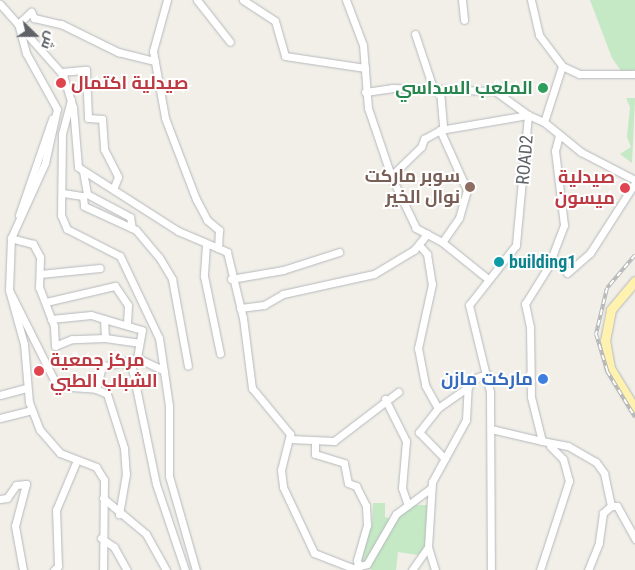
<!DOCTYPE html>
<meta charset="utf-8">
<style>
body{margin:0}
#map{position:relative;width:635px;height:570px;overflow:hidden;background:#f1efe8;font-family:"Roboto Condensed",Cairo,sans-serif}
div>[style]{position:absolute}
.green>*{inset:0;background:#c5e8c5}
.roads{filter:drop-shadow(0 0 1px #b5b8bc) drop-shadow(0 0 1px #b5b8bc)}
.minor>*{height:7px;margin:-3.5px;padding:0 3.5px;transform-origin:3.5px;border-radius:3.5px;background:#fff}
.major>*{height:9px;margin:-4.5px;padding:0 4.5px;transform-origin:4.5px;border-radius:4.5px;background:#fff2af}
.rail>*{height:4px;margin-top:-2px;transform-origin:0;background:repeating-linear-gradient(90deg,#fff 0 5.5px,#b6b7b8 0 11px);box-sizing:border-box;border-block:1px solid #b6b7b8}
.dots>*{width:14px;height:14px;translate:-50% -50%;box-sizing:border-box;border:2px solid #fff;border-radius:50%}
span{translate:-50% -50%;white-space:nowrap;text-align:center;line-height:1.15;-webkit-text-stroke:4px #fff;paint-order:stroke}
.health-label{font-size:18px;color:#be3a42;font-weight:700}
.left{translate:0 -50%;text-align:left}
.right{translate:-100% -50%;text-align:right}
.leisure-label{font-size:18px;color:#27864d;font-weight:700}
.street-label{font-size:18px;color:#5f6368}
.education-label{font-size:18px;color:#785e54;font-weight:700}
.culture-label{font-size:18px;color:#0d838f;font-weight:700}
.shop-label{font-size:18px;color:#366cbe;font-weight:700}
.north{position:absolute;left:10px;top:10px;width:50px;height:50px;-webkit-text-stroke:4px #fff;paint-order:stroke;rotate:112deg;font-size:14px;font-weight:700;line-height:20px;text-align:center;color:#5f6368}
.north::after{content:'';display:block;margin:auto;width:18px;height:22px;background:#5f6368;clip-path:polygon(50% 0,100% 100%,50% 72%,0 100%)}
</style>
<div id="map">
<div class="green">
<i style="clip-path:polygon(590px 0,635px 0,635px 70px,621px 71px,612px 58px)"></i>
<i style="clip-path:polygon(626px 98px,635px 98px,632px 163px,620px 154px,631px 147px,627px 137px,630px 107px)"></i>
<i style="clip-path:polygon(373px 503px,385px 503px,385px 517px,391px 519px,408px 505px,431px 505px,428px 547px,418px 555px,398px 552px,396px 570px,372px 570px,363px 566px,357px 556px,372px 525px)"></i>
</div>
<div class="roads">
<div class="minor">
<i style="left:167px;top:0;width:53px;rotate:105.4deg"></i>
<i style="left:153px;top:51px;width:68px;rotate:79.8deg"></i>
<i style="left:165px;top:118px;width:87px;rotate:69.1deg"></i>
<i style="left:196px;top:199px;width:24px;rotate:62deg"></i>
<i style="left:207px;top:220px;width:16px;rotate:40deg"></i>
<i style="left:219px;top:230px;width:18px;rotate:93deg"></i>
<i style="left:218px;top:248px;width:10px;rotate:24deg"></i>
<i style="left:227px;top:252px;width:68px;rotate:76.4deg"></i>
<i style="left:243px;top:318px;width:71px;rotate:82.7deg"></i>
<i style="left:252px;top:388px;width:60px;rotate:50.4deg"></i>
<i style="left:290px;top:434px;width:37px;rotate:104deg"></i>
<i style="left:281px;top:470px;width:17px;rotate:83deg"></i>
<i style="left:283px;top:487px;width:73px;rotate:64.8deg"></i>
<i style="left:314px;top:553px;width:44px;rotate:21.3deg"></i>
<i style="left:355px;top:569px;width:6px;rotate:-59deg"></i>
<i style="left:197px;top:0;width:53px;rotate:51.8deg"></i>
<i style="left:243px;top:0;width:38px;rotate:33deg"></i>
<i style="left:275px;top:21px;width:36px;rotate:74deg"></i>
<i style="left:285px;top:56px;width:81px;rotate:8.5deg"></i>
<i style="left:346px;top:0;width:48px;rotate:69.3deg"></i>
<i style="left:363px;top:45px;width:63px;rotate:85.5deg"></i>
<i style="left:368px;top:108px;width:72px;rotate:71.3deg"></i>
<i style="left:462px;top:0;width:20px;rotate:84deg"></i>
<i style="left:531px;top:0;width:36px;rotate:77deg"></i>
<i style="left:539px;top:35px;width:39px;rotate:53deg"></i>
<i style="left:562px;top:66px;width:59px;rotate:107.8deg"></i>
<i style="left:0;top:4px;width:95px;rotate:48.4deg"></i>
<i style="left:63px;top:75px;width:34px;rotate:73deg"></i>
<i style="left:73px;top:107px;width:60px;rotate:85.2deg"></i>
<i style="left:78px;top:167px;width:119px;rotate:32.6deg"></i>
<i style="left:178px;top:231px;width:43px;rotate:23deg"></i>
<i style="left:18px;top:24px;width:18px;rotate:-43deg"></i>
<i style="left:31px;top:12px;width:7px;rotate:63deg"></i>
<i style="left:34px;top:18px;width:28px;rotate:13deg"></i>
<i style="left:61px;top:24px;width:64px;rotate:26.2deg"></i>
<i style="left:118px;top:52px;width:38px;rotate:14deg"></i>
<i style="left:415px;top:34px;width:60px;rotate:71.6deg"></i>
<i style="left:562px;top:66px;width:19px;rotate:25deg"></i>
<i style="left:579px;top:74px;width:56px"></i>
<i style="left:61px;top:72px;width:25px;rotate:-5deg"></i>
<i style="left:86px;top:70px;width:48px;rotate:87.6deg"></i>
<i style="left:88px;top:118px;width:14px;rotate:4deg"></i>
<i style="left:102px;top:119px;width:30px;rotate:86deg"></i>
<i style="left:104px;top:149px;width:31px;rotate:63deg"></i>
<i style="left:118px;top:177px;width:11px;rotate:112deg"></i>
<i style="left:440px;top:91px;width:37px;rotate:85deg"></i>
<i style="left:365px;top:92px;width:27px;rotate:-8deg"></i>
<i style="left:392px;top:88px;width:103px;rotate:1.7deg"></i>
<i style="left:495px;top:91px;width:41px;rotate:36deg"></i>
<i style="left:528px;top:115px;width:131px;rotate:95.3deg"></i>
<i style="left:516px;top:245px;width:76px;rotate:128.1deg"></i>
<i style="left:469px;top:305px;width:89px;rotate:76.4deg"></i>
<i style="left:490px;top:392px;width:178px;rotate:89.7deg"></i>
<i style="left:71px;top:100px;width:35px;rotate:105deg"></i>
<i style="left:62px;top:134px;width:81px;rotate:90.7deg"></i>
<i style="left:61px;top:215px;width:15px;rotate:67deg"></i>
<i style="left:67px;top:229px;width:59px;rotate:27deg"></i>
<i style="left:120px;top:256px;width:91px;rotate:64.6deg"></i>
<i style="left:159px;top:338px;width:69px;rotate:81.6deg"></i>
<i style="left:169px;top:406px;width:70px;rotate:90deg"></i>
<i style="left:169px;top:476px;width:98px;rotate:74deg"></i>
<i style="left:440px;top:130px;width:89px;rotate:-9.7deg"></i>
<i style="left:528px;top:115px;width:17px;rotate:24deg"></i>
<i style="left:544px;top:122px;width:48px;rotate:39deg"></i>
<i style="left:581px;top:152px;width:61px;rotate:27.4deg"></i>
<i style="left:83px;top:171px;width:23px;rotate:80deg"></i>
<i style="left:63px;top:193px;width:20px;rotate:9deg"></i>
<i style="left:83px;top:196px;width:10px;rotate:84deg"></i>
<i style="left:84px;top:206px;width:57px;rotate:24.8deg"></i>
<i style="left:136px;top:230px;width:35px;rotate:50deg"></i>
<i style="left:159px;top:257px;width:26px;rotate:59deg"></i>
<i style="left:172px;top:279px;width:88px;rotate:79.6deg"></i>
<i style="left:87px;top:194px;width:49px;rotate:28.1deg"></i>
<i style="left:130px;top:217px;width:11px;rotate:80deg"></i>
<i style="left:19px;top:215px;width:102px;rotate:-71deg"></i>
<i style="left:11px;top:238px;width:52px;rotate:92.2deg"></i>
<i style="left:9px;top:290px;width:107px;rotate:63.4deg"></i>
<i style="left:57px;top:386px;width:39px;rotate:4deg"></i>
<i style="left:96px;top:389px;width:23px;rotate:-75deg"></i>
<i style="left:102px;top:367px;width:36px;rotate:-14deg"></i>
<i style="left:137px;top:358px;width:28px;rotate:-80deg"></i>
<i style="left:142px;top:330px;width:40px;rotate:-164deg"></i>
<i style="left:104px;top:319px;width:19px;rotate:87deg"></i>
<i style="left:105px;top:338px;width:33px;rotate:178deg"></i>
<i style="left:72px;top:339px;width:18px;rotate:158deg"></i>
<i style="left:55px;top:346px;width:20px;rotate:-93deg"></i>
<i style="left:54px;top:326px;width:42px;rotate:-111deg"></i>
<i style="left:39px;top:287px;width:30px;rotate:-88deg"></i>
<i style="left:40px;top:257px;width:15px;rotate:-118deg"></i>
<i style="left:33px;top:244px;width:23px;rotate:-165deg"></i>
<i style="left:11px;top:238px;width:82px;rotate:-65.6deg"></i>
<i style="left:45px;top:163px;width:55px;rotate:-77.5deg"></i>
<i style="left:57px;top:109px;width:64px;rotate:-119deg"></i>
<i style="left:26px;top:53px;width:30px;rotate:-105deg"></i>
<i style="left:442px;top:242px;width:30px;rotate:-152deg"></i>
<i style="left:416px;top:228px;width:58px;rotate:-115.7deg"></i>
<i style="left:391px;top:176px;width:42px;rotate:-44deg"></i>
<i style="left:421px;top:147px;width:9px;rotate:-69deg"></i>
<i style="left:424px;top:139px;width:18px;rotate:-29deg"></i>
<i style="left:440px;top:130px;width:66px;rotate:65.8deg"></i>
<i style="left:467px;top:190px;width:29px;rotate:106deg"></i>
<i style="left:459px;top:218px;width:29px;rotate:125deg"></i>
<i style="left:442px;top:242px;width:59px;rotate:38.8deg"></i>
<i style="left:206px;top:245px;width:31px;rotate:94deg"></i>
<i style="left:204px;top:276px;width:79px;rotate:78.3deg"></i>
<i style="left:420px;top:246px;width:11px;rotate:49deg"></i>
<i style="left:427px;top:254px;width:30px;rotate:81deg"></i>
<i style="left:432px;top:284px;width:66px;rotate:102.3deg"></i>
<i style="left:418px;top:348px;width:38px;rotate:79deg"></i>
<i style="left:425px;top:385px;width:26px;rotate:61deg"></i>
<i style="left:438px;top:408px;width:31px;rotate:128deg"></i>
<i style="left:419px;top:432px;width:37px;rotate:46deg"></i>
<i style="left:567px;top:273px;width:30px;rotate:-41deg"></i>
<i style="left:590px;top:253px;width:83px;rotate:-57.3deg"></i>
<i style="left:40px;top:274px;width:60px;rotate:-5.7deg"></i>
<i style="left:231px;top:279px;width:53px;rotate:-9.8deg"></i>
<i style="left:283px;top:270px;width:59px;rotate:-17.8deg"></i>
<i style="left:9px;top:290px;width:56px;rotate:74.5deg"></i>
<i style="left:24px;top:344px;width:58px;rotate:85.1deg"></i>
<i style="left:29px;top:402px;width:30px;rotate:69deg"></i>
<i style="left:40px;top:430px;width:30px;rotate:49deg"></i>
<i style="left:60px;top:453px;width:39px;rotate:21deg"></i>
<i style="left:96px;top:467px;width:15px;rotate:58deg"></i>
<i style="left:104px;top:480px;width:90px;rotate:90.6deg"></i>
<i style="left:46px;top:302px;width:71px;rotate:-13.1deg"></i>
<i style="left:115px;top:286px;width:23px;rotate:56deg"></i>
<i style="left:128px;top:305px;width:19px;rotate:93deg"></i>
<i style="left:240px;top:308px;width:24px;rotate:-7deg"></i>
<i style="left:264px;top:305px;width:22px;rotate:-30deg"></i>
<i style="left:283px;top:294px;width:93px;rotate:-12.4deg"></i>
<i style="left:374px;top:274px;width:47px;rotate:-31deg"></i>
<i style="left:414px;top:250px;width:21px;rotate:-51deg"></i>
<i style="left:51px;top:319px;width:40px;rotate:-5.7deg"></i>
<i style="left:91px;top:315px;width:14px;rotate:17deg"></i>
<i style="left:105px;top:338px;width:34px;rotate:8deg"></i>
<i style="left:137px;top:358px;width:29px;rotate:25deg"></i>
<i style="left:124px;top:363px;width:9px;rotate:32deg"></i>
<i style="left:132px;top:368px;width:118px;rotate:78.3deg"></i>
<i style="left:156px;top:484px;width:91px;rotate:71.4deg"></i>
<i style="left:96px;top:389px;width:12px;rotate:24deg"></i>
<i style="left:107px;top:394px;width:57px;rotate:72.5deg"></i>
<i style="left:124px;top:448px;width:26px;rotate:86deg"></i>
<i style="left:126px;top:474px;width:41px;rotate:99.9deg"></i>
<i style="left:0;top:395px;width:28px;rotate:-15deg"></i>
<i style="left:385px;top:399px;width:47px;rotate:63.4deg"></i>
<i style="left:406px;top:441px;width:47px;rotate:94.9deg"></i>
<i style="left:402px;top:488px;width:18px;rotate:71deg"></i>
<i style="left:438px;top:408px;width:37px;rotate:-35deg"></i>
<i style="left:0;top:418px;width:32px;rotate:-14deg"></i>
<i style="left:491px;top:429px;width:52px;rotate:13.2deg"></i>
<i style="left:542px;top:441px;width:45px;rotate:-104deg"></i>
<i style="left:531px;top:397px;width:70px;rotate:-90.8deg"></i>
<i style="left:530px;top:327px;width:24px;rotate:-102deg"></i>
<i style="left:525px;top:304px;width:44px;rotate:-58.1deg"></i>
<i style="left:548px;top:267px;width:45px;rotate:-69.1deg"></i>
<i style="left:564px;top:225px;width:75px;rotate:-96.9deg"></i>
<i style="left:555px;top:151px;width:16px;rotate:-76deg"></i>
<i style="left:290px;top:439px;width:44px;rotate:2.6deg"></i>
<i style="left:334px;top:441px;width:81px;rotate:-37.4deg"></i>
<i style="left:542px;top:441px;width:26px;rotate:11deg"></i>
<i style="left:568px;top:446px;width:32px;rotate:30deg"></i>
<i style="left:596px;top:462px;width:14px;rotate:54deg"></i>
<i style="left:604px;top:473px;width:34px;rotate:78deg"></i>
<i style="left:611px;top:506px;width:11px;rotate:139deg"></i>
<i style="left:603px;top:513px;width:30px;rotate:98deg"></i>
<i style="left:599px;top:543px;width:29px;rotate:112deg"></i>
<i style="left:315px;top:443px;width:11px;rotate:90deg"></i>
<i style="left:315px;top:454px;width:30px;rotate:17deg"></i>
<i style="left:344px;top:463px;width:20px;rotate:79deg"></i>
<i style="left:348px;top:483px;width:9px;rotate:21deg"></i>
<i style="left:356px;top:486px;width:22px;rotate:63deg"></i>
<i style="left:366px;top:506px;width:19px;rotate:87deg"></i>
<i style="left:367px;top:525px;width:37px;rotate:106deg"></i>
<i style="left:357px;top:561px;width:6px;rotate:59deg"></i>
<i style="left:360px;top:566px;width:7px;rotate:-16deg"></i>
<i style="left:367px;top:564px;width:58px;rotate:-59.9deg"></i>
<i style="left:396px;top:514px;width:44px;rotate:-36.6deg"></i>
<i style="left:103px;top:498px;width:56px;rotate:39.9deg"></i>
<i style="left:146px;top:534px;width:41px;rotate:60.9deg"></i>
<i style="left:0;top:499px;width:7px;rotate:-8deg"></i>
<i style="left:7px;top:498px;width:16px;rotate:-55deg"></i>
<i style="left:16px;top:485px;width:10px;rotate:-6deg"></i>
<i style="left:26px;top:484px;width:43px;rotate:104.7deg"></i>
<i style="left:15px;top:526px;width:45px;rotate:79.7deg"></i>
<i style="left:611px;top:506px;width:6px"></i>
<i style="left:617px;top:506px;width:38px;rotate:61deg"></i>
<i style="left:101px;top:538px;width:16px;rotate:35deg"></i>
<i style="left:114px;top:547px;width:26px;rotate:61deg"></i>
<i style="left:428px;top:547px;width:24px;rotate:73deg"></i>
<i style="left:54px;top:570px;width:6px;rotate:-45deg"></i>
<i style="left:58px;top:566px;width:56px;rotate:-92deg"></i>
<i style="left:56px;top:510px;width:54px;rotate:-67.2deg"></i>
<i style="left:412px;top:570px;width:28px;rotate:-55deg"></i>
<i style="left:428px;top:547px;width:65px;rotate:-86.5deg"></i>
<i style="left:432px;top:482px;width:71px;rotate:-61.3deg"></i>
<i style="left:466px;top:420px;width:33px;rotate:-87deg"></i>
<i style="left:468px;top:387px;width:9px;rotate:-63deg"></i>
<i style="left:472px;top:379px;width:16px;rotate:-18deg"></i>
<i style="left:540px;top:570px;width:94px;rotate:-72deg"></i>
<i style="left:569px;top:481px;width:23px;rotate:-105deg"></i>
<i style="left:563px;top:459px;width:18px;rotate:-135deg"></i>
</div>
<div class="major">
<i style="left:635px;top:281px;width:38px;rotate:130deg"></i>
<i style="left:611px;top:310px;width:31px;rotate:101deg"></i>
<i style="left:605px;top:340px;width:28px;rotate:80deg"></i>
<i style="left:610px;top:368px;width:48px;rotate:58.6deg"></i>
</div>
</div>
<div class="rail">
<i style="left:635px;top:255px;width:43px;rotate:130.3deg"></i>
<i style="left:607px;top:288px;width:47px;rotate:103.4deg"></i>
<i style="left:596px;top:334px;width:39px;rotate:73deg"></i>
<i style="left:607px;top:371px;width:54px;rotate:58.7deg"></i>
</div>
<div class="dots">
<i style="left:61px;top:83px;background:#e0444e"></i>
<i style="left:543px;top:88px;background:#2e9e5b"></i>
<i style="left:470px;top:187px;background:#8d6e63"></i>
<i style="left:625px;top:188px;background:#e0444e"></i>
<i style="left:499px;top:262px;background:#0f9aa8"></i>
<i style="left:39px;top:371px;background:#e0444e"></i>
<i style="left:543px;top:379px;background:#3f7fe0"></i>
</div>
<div class="health-label">
<span class="left" style="left:71px;top:83px">صيدلية اكتمال</span>
<span class="right" style="left:615px;top:188px">صيدلية<br>ميسون</span>
<span class="left" style="left:50px;top:371px">مركز جمعية<br>الشباب الطبي</span>
</div>
<div class="leisure-label">
<span class="right" style="left:533px;top:88px">الملعب السداسي</span>
</div>
<div class="street-label">
<span style="left:525px;top:160px;rotate:-85deg">ROAD2</span>
</div>
<div class="education-label">
<span class="right" style="left:460px;top:187px">سوبر ماركت<br>نوال الخير</span>
</div>
<div class="culture-label">
<span class="left" style="left:509px;top:262px">building1</span>
</div>
<div class="shop-label">
<span class="right" style="left:533px;top:379px">ماركت مازن</span>
</div>
<div class="north">ش</div>
</div>
